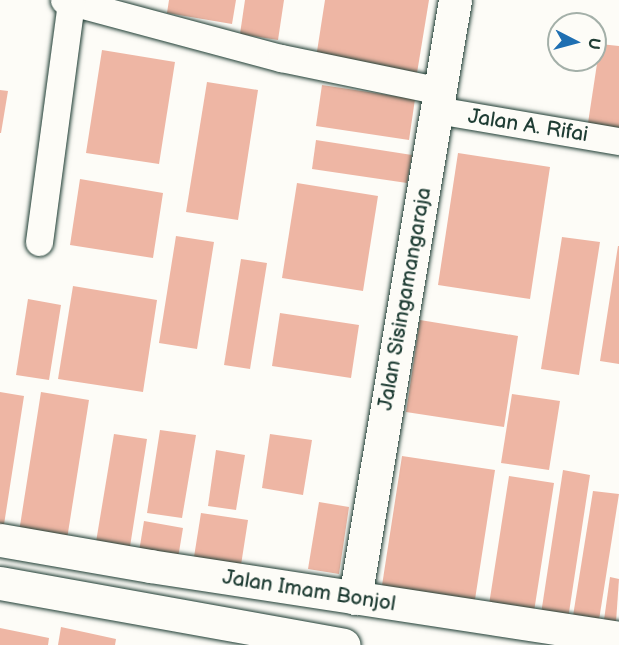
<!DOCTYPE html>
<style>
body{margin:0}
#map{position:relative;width:619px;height:645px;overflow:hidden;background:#fdfcf7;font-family:"Balsamiq Sans",sans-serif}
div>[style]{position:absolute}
.building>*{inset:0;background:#eeb6a4}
.roads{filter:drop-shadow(0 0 2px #1f3d34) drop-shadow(0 0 2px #1f3d34)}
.street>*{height:27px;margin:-13.5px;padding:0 13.5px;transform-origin:13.5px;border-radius:13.5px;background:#fdfcf7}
.secondary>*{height:33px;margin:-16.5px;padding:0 16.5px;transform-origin:16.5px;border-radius:16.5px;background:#fdfcf7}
span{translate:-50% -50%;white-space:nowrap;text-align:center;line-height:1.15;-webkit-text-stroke:4.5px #fdfcf7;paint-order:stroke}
.street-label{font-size:21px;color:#1f3d34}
.north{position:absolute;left:547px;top:12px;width:60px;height:60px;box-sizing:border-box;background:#fdfcf7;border:2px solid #a4b0a9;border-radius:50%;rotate:96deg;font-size:16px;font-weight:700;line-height:24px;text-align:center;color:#1f3d34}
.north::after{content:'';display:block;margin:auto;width:21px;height:27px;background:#1f6fb2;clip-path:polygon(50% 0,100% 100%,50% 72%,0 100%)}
</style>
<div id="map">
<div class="building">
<i style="clip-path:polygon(169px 0,236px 0,232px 24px,167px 13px)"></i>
<i style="clip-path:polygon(245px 0,284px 0,278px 40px,240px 34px)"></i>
<i style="clip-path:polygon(325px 0,429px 0,417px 73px,316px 58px)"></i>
<i style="clip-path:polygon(600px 44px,619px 46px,619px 128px,588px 123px)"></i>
<i style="clip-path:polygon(102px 50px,175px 62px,159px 164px,86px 153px)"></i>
<i style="clip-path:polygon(207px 82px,258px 90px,238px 220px,186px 212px)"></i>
<i style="clip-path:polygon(322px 85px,415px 99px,409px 140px,316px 126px)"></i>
<i style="clip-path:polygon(0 90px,8px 91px,1px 133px,0 133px)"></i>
<i style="clip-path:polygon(316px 140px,412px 155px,407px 183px,312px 169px)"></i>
<i style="clip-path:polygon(458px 153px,550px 167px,530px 299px,438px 285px)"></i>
<i style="clip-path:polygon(80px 179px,163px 193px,153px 258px,70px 245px)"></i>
<i style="clip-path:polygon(297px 183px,378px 196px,363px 291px,282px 278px)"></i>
<i style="clip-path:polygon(176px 236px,214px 242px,197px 349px,159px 343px)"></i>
<i style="clip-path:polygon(562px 237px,600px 242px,579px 375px,541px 369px)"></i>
<i style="clip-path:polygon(618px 246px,619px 246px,619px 364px,600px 361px)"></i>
<i style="clip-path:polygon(241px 259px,267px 263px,250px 369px,224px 365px)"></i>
<i style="clip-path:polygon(73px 286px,157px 300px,143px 392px,58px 379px)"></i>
<i style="clip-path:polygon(28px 299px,61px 305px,49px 380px,16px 375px)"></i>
<i style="clip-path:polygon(280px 313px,359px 325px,351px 378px,272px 366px)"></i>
<i style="clip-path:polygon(420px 320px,518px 336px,504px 427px,406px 412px)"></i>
<i style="clip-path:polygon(0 392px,24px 396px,3px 531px,0 531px)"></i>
<i style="clip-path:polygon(41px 392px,89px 400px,67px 539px,19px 532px)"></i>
<i style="clip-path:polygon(512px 394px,560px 401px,549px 470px,501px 463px)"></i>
<i style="clip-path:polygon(160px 430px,196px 435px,182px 518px,147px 513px)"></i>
<i style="clip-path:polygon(114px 434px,147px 439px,129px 553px,95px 548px)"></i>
<i style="clip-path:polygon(270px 434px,312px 440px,303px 495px,262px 488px)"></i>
<i style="clip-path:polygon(216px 450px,245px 455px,236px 510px,208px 506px)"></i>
<i style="clip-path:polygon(402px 456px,495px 470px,474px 606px,381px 592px)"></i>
<i style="clip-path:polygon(563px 470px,590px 475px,568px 619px,541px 614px)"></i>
<i style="clip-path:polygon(509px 476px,554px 483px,533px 618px,488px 611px)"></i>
<i style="clip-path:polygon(593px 491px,619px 494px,599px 620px,573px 616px)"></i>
<i style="clip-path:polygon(319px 502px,349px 507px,339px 574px,308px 569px)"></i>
<i style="clip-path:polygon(201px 513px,248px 520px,241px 565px,194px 557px)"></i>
<i style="clip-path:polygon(144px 521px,183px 528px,177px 564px,138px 558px)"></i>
<i style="clip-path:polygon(610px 577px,619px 579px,616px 622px,604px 620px)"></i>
<i style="clip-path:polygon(61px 627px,116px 639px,115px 645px,58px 645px)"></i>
<i style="clip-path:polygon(0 628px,49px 638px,48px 645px,0 645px)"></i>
</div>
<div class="roads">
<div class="street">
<i style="left:64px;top:0;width:225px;rotate:15deg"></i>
<i style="left:281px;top:58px;width:162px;rotate:11.7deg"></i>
<i style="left:437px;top:110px;width:185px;rotate:9.7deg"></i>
<i style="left:39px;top:242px;width:242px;rotate:-82.4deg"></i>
</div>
<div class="secondary">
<i style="left:0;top:540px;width:152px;rotate:9.8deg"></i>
<i style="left:150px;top:566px;width:474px;rotate:8.7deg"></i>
<i style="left:0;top:583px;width:349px;rotate:10.2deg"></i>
<i style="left:355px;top:598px;width:606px;rotate:-80.51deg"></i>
</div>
</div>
<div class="street-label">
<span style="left:528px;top:126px;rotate:9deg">Jalan A. Rifai</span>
<span style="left:405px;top:299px;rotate:-80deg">Jalan Sisingamangaraja</span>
<span style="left:309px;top:591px;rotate:9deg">Jalan Imam Bonjol</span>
</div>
<div class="north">U</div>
</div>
